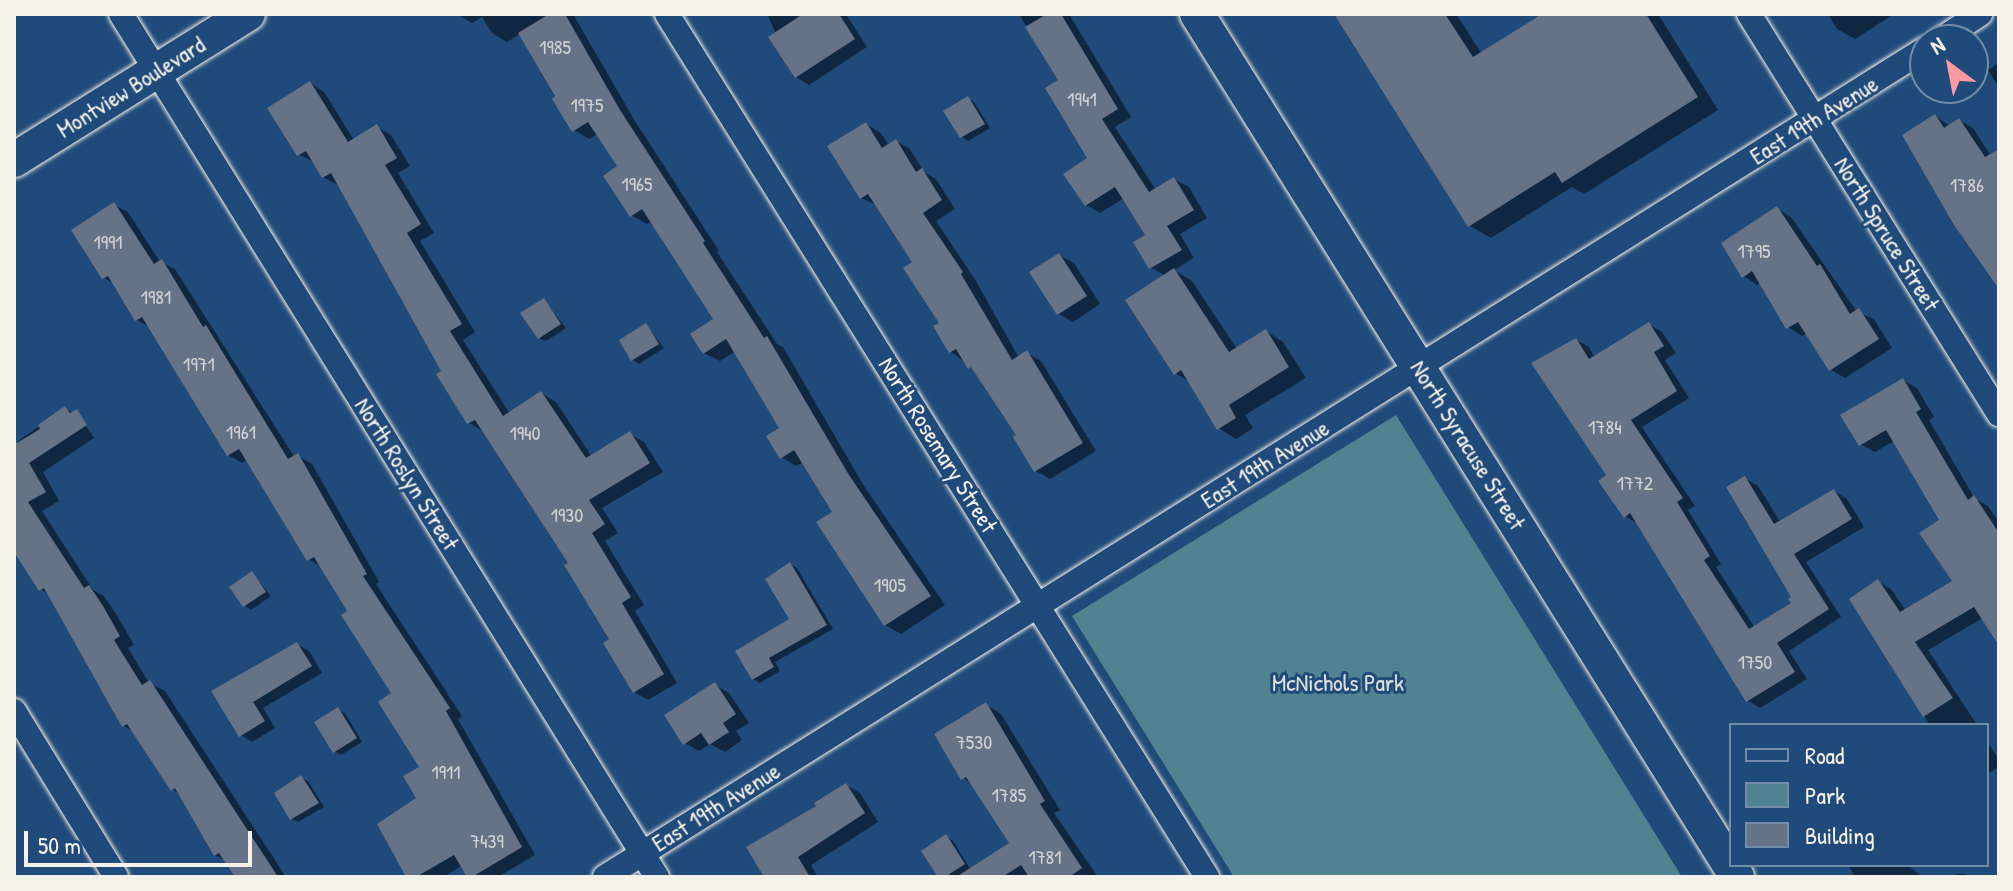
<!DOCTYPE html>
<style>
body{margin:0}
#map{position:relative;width:2013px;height:891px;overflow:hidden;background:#1f4a7a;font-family:"Patrick Hand",sans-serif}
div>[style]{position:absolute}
.green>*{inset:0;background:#50838f}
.shadow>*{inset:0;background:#0007}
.building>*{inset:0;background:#667286}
.roads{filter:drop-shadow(0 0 2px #f4f1e8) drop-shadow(0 0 2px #f4f1e8)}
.street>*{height:24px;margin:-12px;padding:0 12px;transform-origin:12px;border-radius:12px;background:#1f4a7a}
.secondary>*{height:34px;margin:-17px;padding:0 17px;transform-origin:17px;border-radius:17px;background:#1f4a7a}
span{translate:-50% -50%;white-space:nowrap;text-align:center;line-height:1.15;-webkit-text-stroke:6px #1f4a7a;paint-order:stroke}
.number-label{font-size:20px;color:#d0d1d0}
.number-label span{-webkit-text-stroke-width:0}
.street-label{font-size:24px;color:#f4f1e8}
.park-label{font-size:24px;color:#dbe0db}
.frame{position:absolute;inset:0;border:16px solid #f4f1e8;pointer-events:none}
.legend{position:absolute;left:1729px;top:723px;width:260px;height:144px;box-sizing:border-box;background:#1f4a7a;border:2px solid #748da6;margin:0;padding:10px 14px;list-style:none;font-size:24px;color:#f4f1e8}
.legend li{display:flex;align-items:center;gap:16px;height:40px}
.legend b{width:40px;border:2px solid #748da6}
.north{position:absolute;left:1909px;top:24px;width:80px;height:80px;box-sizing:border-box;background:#1f4a7a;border:2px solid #748da6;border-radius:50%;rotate:328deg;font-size:22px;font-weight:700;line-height:32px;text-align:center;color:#f4f1e8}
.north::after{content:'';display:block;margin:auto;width:28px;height:36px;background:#ff9aa2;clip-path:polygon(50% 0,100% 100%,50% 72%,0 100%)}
.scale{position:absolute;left:24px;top:831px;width:228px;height:36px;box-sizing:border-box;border:4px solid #f4f1e8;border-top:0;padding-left:10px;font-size:24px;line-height:28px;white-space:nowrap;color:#f4f1e8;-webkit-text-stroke:6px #1f4a7a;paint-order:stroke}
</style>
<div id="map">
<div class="green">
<i style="clip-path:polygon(1396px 415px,1682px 877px,1234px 877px,1072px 616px)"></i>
</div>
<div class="shadow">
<i style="clip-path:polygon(456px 14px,573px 14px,635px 121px,719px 251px,717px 252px,777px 344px,783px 347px,864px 486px,945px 605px,901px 634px,885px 625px,835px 512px,804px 462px,796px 466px,781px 457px,782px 428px,736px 351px,720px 361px,704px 353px,716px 320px,652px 221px,647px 224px,631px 215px,620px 167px,598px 134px,589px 139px,574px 130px,520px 34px,507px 42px,492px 33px,482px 17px,472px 23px)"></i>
<i style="clip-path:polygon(767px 14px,850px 14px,847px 16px,867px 47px,809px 85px,796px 77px)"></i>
<i style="clip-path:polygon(1019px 14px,1069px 14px,1131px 117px,1115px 127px,1156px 190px,1174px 179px,1189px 187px,1207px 218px,1180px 234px,1194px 258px,1174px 270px,1192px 281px,1237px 349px,1266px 331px,1283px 342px,1306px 378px,1245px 415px,1253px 428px,1236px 439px,1218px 428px,1190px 382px,1175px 373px,1166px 276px,1150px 267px,1147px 236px,1124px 198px,1100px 213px,1086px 205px,1089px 159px,1060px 81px)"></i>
<i style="clip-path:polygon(1336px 14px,1456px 14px,1482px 54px,1546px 14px,1658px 14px,1718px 110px,1584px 194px,1572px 187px,1491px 238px,1470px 226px)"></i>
<i style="clip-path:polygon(1828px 14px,1894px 14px,1855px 39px,1837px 29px)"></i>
<i style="clip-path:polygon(1999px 63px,1999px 88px,1988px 70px)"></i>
<i style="clip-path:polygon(310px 83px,324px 92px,354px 140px,377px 127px,391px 135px,410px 166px,398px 173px,434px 233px,420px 241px,475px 332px,463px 340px,510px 414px,541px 393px,556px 402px,592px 457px,630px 434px,644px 442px,663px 472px,602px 508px,618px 533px,605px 541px,644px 605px,635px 611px,677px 683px,648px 700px,634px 692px,612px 640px,570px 564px,483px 431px,469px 423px,444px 371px,399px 296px,403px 293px,338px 185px,323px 177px,314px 162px,298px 154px)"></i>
<i style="clip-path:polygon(968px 98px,974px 102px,990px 128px,968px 141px,962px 137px)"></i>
<i style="clip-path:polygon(1935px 116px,1950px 126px,1959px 120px,1973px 128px,1991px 156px,1999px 151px,1999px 289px)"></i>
<i style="clip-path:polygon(866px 124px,881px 133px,889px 146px,896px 141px,910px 149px,924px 172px,936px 179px,955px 209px,936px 221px,976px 281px,1019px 358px,1027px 353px,1041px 361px,1096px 451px,1050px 479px,1036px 471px,1019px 436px,978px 372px,950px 351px,942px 323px,915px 262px,877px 205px,861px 198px)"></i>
<i style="clip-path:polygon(114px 205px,128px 212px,160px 262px,175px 269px,295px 458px,298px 456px,312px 464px,379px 582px,376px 584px,462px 716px,458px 719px,535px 855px,498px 877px,470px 877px,463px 865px,443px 877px,409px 877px,422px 768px,394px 693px,322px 567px,308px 559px,247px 460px,242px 463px,228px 455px,151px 328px,137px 320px,115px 284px,104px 278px)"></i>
<i style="clip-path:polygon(1777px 209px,1791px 217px,1857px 312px,1874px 319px,1892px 348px,1845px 378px,1831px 370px,1807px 333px,1802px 336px,1788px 327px,1761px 282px,1757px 285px,1743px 276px)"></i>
<i style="clip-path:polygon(1059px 255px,1074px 263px,1100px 304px,1073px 322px,1059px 314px)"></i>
<i style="clip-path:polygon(544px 300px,566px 328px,546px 341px,539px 338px)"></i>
<i style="clip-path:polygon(1649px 324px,1662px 332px,1676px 353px,1665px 360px,1689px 398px,1642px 427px,1695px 506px,1688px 510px,1721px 564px,1716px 567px,1755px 628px,1794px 604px,1794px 598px,1745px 478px,1758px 486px,1781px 523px,1834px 491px,1847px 499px,1864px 527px,1806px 562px,1841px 617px,1789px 651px,1807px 679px,1760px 708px,1747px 700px,1640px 525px,1625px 516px,1609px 476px,1576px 340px,1589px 347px,1595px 358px)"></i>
<i style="clip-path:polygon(646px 325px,664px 348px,639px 364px,633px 360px)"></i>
<i style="clip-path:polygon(1903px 380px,1917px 388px,1934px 417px,1929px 420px,1975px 499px,1988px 506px,1999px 522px,1999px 642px,1983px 618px,1928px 650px,1977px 725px,1930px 725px,1851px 599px,1878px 581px,1892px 590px,1906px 611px,1955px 582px,1941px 520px,1894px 441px,1875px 452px,1860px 444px)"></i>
<i style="clip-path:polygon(65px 408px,80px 417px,94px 438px,43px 472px,59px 501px,42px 511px,93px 590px,104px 596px,118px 617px,134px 645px,128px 648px,149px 683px,165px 691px,286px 877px,238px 877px,228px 862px,215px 855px,180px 794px,172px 789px,134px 732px,124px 726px,49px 594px,41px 589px,14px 548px,14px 444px)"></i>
<i style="clip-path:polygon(790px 564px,797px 568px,833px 629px,775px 662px,780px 671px,760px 683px,753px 679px,792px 620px)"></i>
<i style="clip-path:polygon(252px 574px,271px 596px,251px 610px,245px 606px)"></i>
<i style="clip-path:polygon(297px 644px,309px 651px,322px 673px,263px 708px,275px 728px,252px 742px,241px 735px,214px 692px)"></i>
<i style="clip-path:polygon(715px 685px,729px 693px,749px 723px,736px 731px,742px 740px,725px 752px,710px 744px,699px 751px,685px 743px)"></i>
<i style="clip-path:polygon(986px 705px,1001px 714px,1060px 810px,1054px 813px,1098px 877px,941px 877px,947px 837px,953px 841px,971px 870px,1012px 843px,974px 785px,963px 778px)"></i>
<i style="clip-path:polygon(338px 710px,345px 713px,362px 742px,341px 755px,334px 751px)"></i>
<i style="clip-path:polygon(1987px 741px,1999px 760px,1999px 767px,1987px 774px)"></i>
<i style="clip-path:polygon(301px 778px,308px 781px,324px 807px,298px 822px,292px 819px)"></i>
<i style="clip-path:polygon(846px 785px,860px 793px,878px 822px,811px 865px,818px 877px,765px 877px,819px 807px)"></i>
<i style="clip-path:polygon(1848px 865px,1908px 865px,1922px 877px,1855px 877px)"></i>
<i style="clip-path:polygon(1957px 874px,1966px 874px,1970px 877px,1953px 877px)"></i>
</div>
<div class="building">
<i style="clip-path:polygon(549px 14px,565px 14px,620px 110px,705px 241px,703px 243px,764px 338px,767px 336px,849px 475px,931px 596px,884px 626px,816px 522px,832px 512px,794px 450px,780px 459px,766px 436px,779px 428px,726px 339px,703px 354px,690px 334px,713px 319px,642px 209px,630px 217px,603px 176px,617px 166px,588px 122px,572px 132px,552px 99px,555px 96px,518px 33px)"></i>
<i style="clip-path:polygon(803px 14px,839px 14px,855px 39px,795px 78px,768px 37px)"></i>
<i style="clip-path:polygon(1047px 14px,1061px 14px,1118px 109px,1102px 119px,1149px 192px,1174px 177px,1194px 210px,1167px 226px,1182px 250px,1149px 269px,1133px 242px,1145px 235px,1115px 187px,1085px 206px,1063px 174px,1087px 158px,1045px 88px,1058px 80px,1025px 27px)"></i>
<i style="clip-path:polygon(1334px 14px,1445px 14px,1473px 57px,1542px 14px,1646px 14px,1698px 97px,1562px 183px,1555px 172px,1468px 227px)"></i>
<i style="clip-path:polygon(310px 81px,348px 142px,377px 124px,397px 158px,385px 165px,421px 224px,407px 233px,462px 324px,450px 331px,503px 416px,541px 391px,586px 458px,630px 431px,650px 463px,589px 500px,605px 524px,592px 533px,631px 597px,622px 603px,664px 674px,633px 693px,603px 643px,609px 639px,564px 565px,568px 563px,475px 420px,467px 424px,436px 374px,441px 371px,331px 173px,322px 178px,306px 151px,297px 156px,267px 108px)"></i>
<i style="clip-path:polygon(968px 96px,985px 124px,960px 138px,943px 111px)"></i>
<i style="clip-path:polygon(1935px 114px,1944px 128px,1959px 118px,1985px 157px,1999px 149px,1999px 289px,1954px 225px,1902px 135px)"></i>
<i style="clip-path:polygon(866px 122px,882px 148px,896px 139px,916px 172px,922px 168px,942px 200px,923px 213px,963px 272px,961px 274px,1012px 360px,1027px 350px,1083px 443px,1034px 472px,1013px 437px,1016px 435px,971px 367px,968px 369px,956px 349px,949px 353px,933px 326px,939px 323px,903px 268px,912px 262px,868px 194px,860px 199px,827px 146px)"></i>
<i style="clip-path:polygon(114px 202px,154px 264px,162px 259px,203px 327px,206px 325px,288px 459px,298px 453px,367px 574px,363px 576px,450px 708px,446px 711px,522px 847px,472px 877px,467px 877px,454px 855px,416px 877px,406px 877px,377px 824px,416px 798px,403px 776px,419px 767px,378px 702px,391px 693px,341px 615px,347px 611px,314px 557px,307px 561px,239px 449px,227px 456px,142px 317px,135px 321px,108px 276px,102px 279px,71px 230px)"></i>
<i style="clip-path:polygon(1777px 206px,1817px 266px,1820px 264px,1850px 314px,1859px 308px,1879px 339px,1829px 371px,1798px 322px,1786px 329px,1752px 271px,1742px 278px,1721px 243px)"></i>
<i style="clip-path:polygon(1059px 253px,1087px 296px,1057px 315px,1029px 272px)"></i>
<i style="clip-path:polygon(1174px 268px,1229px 352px,1266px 329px,1289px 367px,1229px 405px,1236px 418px,1217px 430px,1181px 370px,1174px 375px,1125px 300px)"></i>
<i style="clip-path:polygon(544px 298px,561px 324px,538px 339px,520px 313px)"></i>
<i style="clip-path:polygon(1649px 322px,1664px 346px,1654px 352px,1677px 391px,1631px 420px,1683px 498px,1677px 502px,1710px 556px,1704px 560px,1749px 629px,1791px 603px,1788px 599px,1791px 597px,1726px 487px,1745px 476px,1774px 524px,1834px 489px,1852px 519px,1794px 554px,1829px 609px,1777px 643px,1795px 672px,1746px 702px,1630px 513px,1624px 518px,1598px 481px,1606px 475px,1531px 363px,1576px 338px,1589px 359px)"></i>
<i style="clip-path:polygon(646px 323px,659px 344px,631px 361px,619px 340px)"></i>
<i style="clip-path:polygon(1903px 378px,1921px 409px,1916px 412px,1968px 500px,1974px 495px,1999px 533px,1999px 646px,1974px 607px,1915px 642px,1953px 698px,1923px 717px,1849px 599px,1878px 579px,1900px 612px,1952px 581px,1919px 533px,1939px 520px,1886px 430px,1859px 446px,1840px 415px)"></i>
<i style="clip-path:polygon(65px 406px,70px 413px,77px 409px,87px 425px,29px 463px,46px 492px,28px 502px,84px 588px,89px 585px,103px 606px,120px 636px,114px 640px,142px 685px,150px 680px,278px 877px,235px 877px,219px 853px,214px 856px,175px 788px,171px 791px,127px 724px,122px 727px,44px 588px,39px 591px,14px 552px,14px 437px,17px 443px,40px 429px,38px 425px)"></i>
<i style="clip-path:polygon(790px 562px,827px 625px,769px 658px,774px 667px,752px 680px,735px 651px,789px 619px,765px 579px)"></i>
<i style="clip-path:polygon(252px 571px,266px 592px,243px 607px,229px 587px)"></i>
<i style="clip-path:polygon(297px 642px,312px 666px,253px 702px,265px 721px,239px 737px,211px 691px)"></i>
<i style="clip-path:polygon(715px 682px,736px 714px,723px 723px,729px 732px,709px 745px,701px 733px,683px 745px,664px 715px)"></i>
<i style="clip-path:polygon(986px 702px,1045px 801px,1040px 804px,1082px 868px,1069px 877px,1029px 877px,1021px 865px,1002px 877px,956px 877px,1009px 843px,966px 777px,961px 780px,934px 734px)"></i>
<i style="clip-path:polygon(338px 707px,357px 738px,333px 753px,314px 722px)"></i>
<i style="clip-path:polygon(301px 775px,319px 803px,290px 820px,274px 793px)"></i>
<i style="clip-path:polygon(846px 783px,865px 813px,798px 857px,810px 877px,764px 877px,746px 847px,816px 806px,814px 803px)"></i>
<i style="clip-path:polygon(946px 834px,965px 864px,945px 877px,938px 877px,921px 851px)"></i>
</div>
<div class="roads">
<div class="street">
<i style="left:121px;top:14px;width:1016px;rotate:58.16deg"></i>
<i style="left:667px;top:14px;width:1018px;rotate:57.96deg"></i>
<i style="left:1749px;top:14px;width:472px;rotate:58deg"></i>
<i style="left:1940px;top:40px;width:48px;rotate:-33deg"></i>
<i style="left:14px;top:711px;width:195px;rotate:58.4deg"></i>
<i style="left:605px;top:877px;width:1558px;rotate:-32.1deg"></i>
</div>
<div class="secondary">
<i style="left:1197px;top:14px;width:1018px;rotate:57.96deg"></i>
<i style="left:14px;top:160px;width:276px;rotate:-32deg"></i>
</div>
</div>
<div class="number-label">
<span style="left:555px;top:46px">1985</span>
<span style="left:1082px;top:98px">1941</span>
<span style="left:587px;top:104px">1975</span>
<span style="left:637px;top:183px">1965</span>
<span style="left:1967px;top:184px">1786</span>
<span style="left:108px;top:241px">1991</span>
<span style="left:1754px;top:250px">1795</span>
<span style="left:156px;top:296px">1981</span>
<span style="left:199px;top:363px">1971</span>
<span style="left:1605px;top:426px">1784</span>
<span style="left:241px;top:431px">1961</span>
<span style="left:525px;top:432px">1940</span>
<span style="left:1635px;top:482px">1772</span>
<span style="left:567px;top:514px">1930</span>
<span style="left:890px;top:584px">1905</span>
<span style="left:1755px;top:661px">1750</span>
<span style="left:974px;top:741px">7530</span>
<span style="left:446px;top:771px">1911</span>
<span style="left:1009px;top:794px">1785</span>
<span style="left:487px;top:840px">7439</span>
<span style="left:1045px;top:856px">1781</span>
</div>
<div class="street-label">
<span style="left:131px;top:87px;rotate:-32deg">Montview Boulevard</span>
<span style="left:1814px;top:120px;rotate:-32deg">East 19th Avenue</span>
<span style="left:1887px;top:234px;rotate:58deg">North Spruce Street</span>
<span style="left:938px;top:445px;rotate:58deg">North Rosemary Street</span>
<span style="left:1468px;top:445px;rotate:58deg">North Syracuse Street</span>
<span style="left:1265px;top:464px;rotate:-32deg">East 19th Avenue</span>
<span style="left:407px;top:474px;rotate:58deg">North Roslyn Street</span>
<span style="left:716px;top:807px;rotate:-32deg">East 19th Avenue</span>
</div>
<div class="park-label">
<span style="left:1338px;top:683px">McNichols Park</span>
</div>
<div class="frame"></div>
<ul class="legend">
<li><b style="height:10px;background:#1f4a7a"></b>Road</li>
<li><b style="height:22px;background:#50838f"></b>Park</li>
<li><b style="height:22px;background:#667286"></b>Building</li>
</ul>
<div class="north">N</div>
<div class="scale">50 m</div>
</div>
